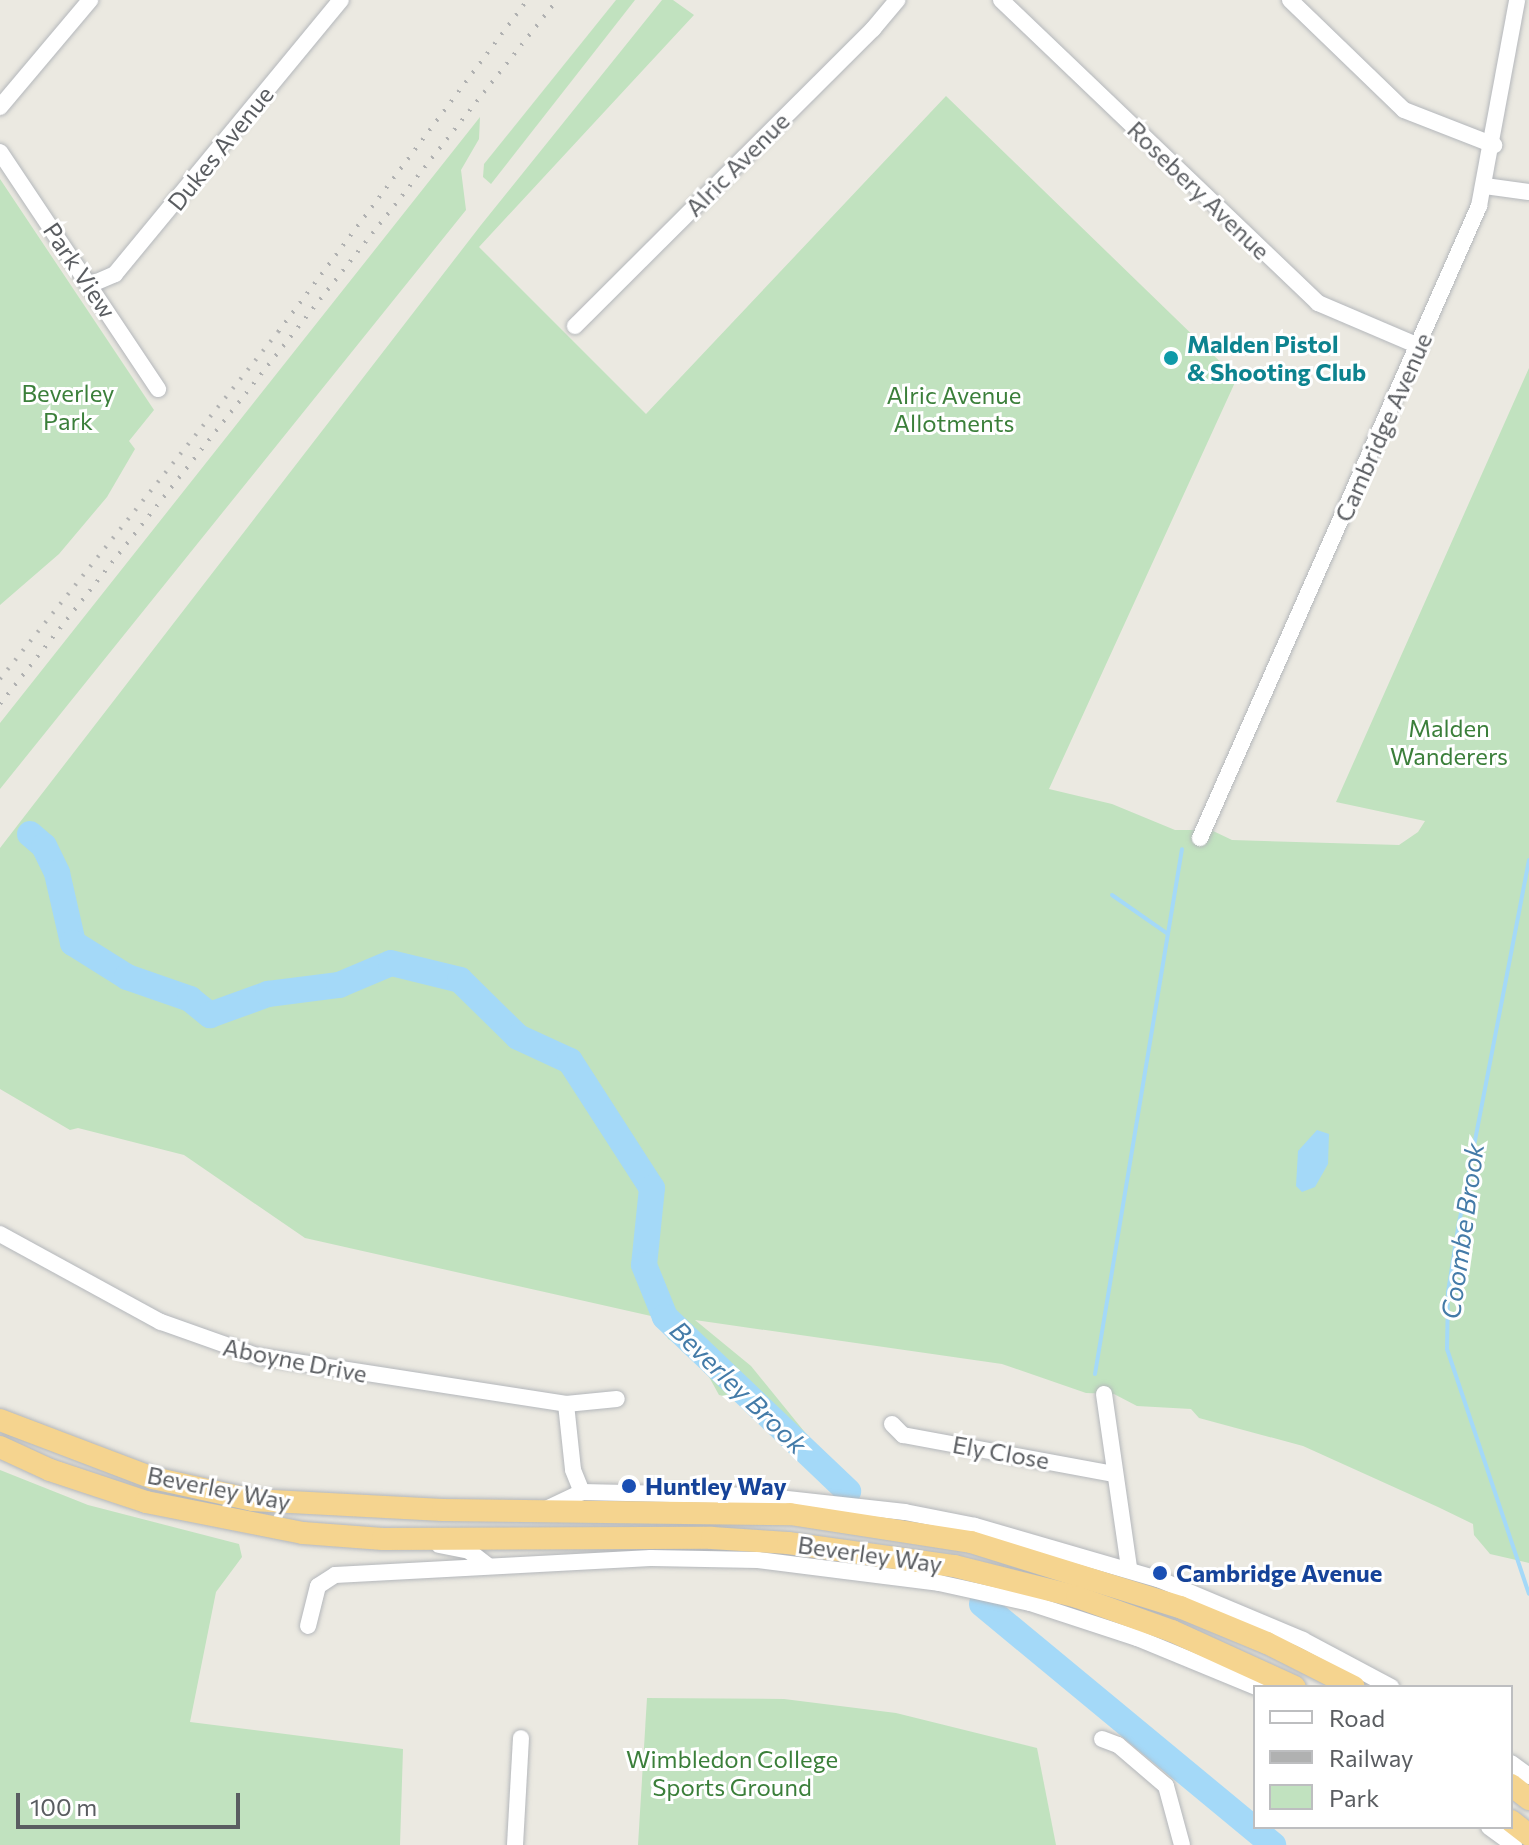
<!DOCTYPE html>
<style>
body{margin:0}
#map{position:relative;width:1529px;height:1845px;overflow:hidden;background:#ebe9e1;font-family:Commissioner,sans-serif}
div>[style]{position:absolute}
.green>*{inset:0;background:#c1e2bf}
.water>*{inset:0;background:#a4d9f8}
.stream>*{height:4px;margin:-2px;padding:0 2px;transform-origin:2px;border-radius:2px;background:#a4d9f8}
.river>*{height:26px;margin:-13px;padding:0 13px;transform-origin:13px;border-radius:13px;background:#a4d9f8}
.roads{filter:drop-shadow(0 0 2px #b4b7bb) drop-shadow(0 0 2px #b4b7bb)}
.minor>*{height:16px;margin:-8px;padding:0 8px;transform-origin:8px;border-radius:8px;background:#fff}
.highway>*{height:22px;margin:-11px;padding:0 11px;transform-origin:11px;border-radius:11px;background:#f5d48f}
.rail>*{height:4px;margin-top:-2px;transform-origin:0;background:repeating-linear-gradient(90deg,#b0b1b1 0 2px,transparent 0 12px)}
.dots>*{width:22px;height:22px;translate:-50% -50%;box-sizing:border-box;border:4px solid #fff;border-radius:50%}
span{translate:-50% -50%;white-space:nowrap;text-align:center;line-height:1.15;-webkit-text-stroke:6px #fff;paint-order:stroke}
.street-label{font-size:24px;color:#5a5d61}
.culture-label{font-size:24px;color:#0d838f;font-weight:700}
.left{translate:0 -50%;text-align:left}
.park-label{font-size:24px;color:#3b7f3a}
.transit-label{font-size:24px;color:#164399;font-weight:700}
.water-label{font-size:26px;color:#447ba8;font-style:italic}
.legend{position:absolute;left:1253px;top:1685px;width:260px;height:144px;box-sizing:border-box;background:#fff;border:2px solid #bdbec0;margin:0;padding:10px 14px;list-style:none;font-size:24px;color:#5a5d61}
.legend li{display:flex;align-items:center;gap:16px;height:40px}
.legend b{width:40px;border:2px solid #bdbec0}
.scale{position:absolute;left:16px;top:1793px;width:224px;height:36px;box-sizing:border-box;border:4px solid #5a5d61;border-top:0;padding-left:10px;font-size:24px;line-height:28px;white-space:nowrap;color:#5a5d61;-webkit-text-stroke:6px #fff;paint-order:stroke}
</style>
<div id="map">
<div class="green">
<i style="clip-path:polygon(616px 0,635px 0,491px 184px,483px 177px,484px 164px)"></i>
<i style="clip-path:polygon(662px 0,673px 0,694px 15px,479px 247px,646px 414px,946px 96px,1237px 378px,1049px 789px,1112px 804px,1175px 830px,1211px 830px,1232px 840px,1399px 845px,1418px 832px,1425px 821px,1336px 802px,1529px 368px,1529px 1563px,1490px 1554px,1474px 1535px,1473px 1524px,1438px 1507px,1303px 1446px,1199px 1418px,1191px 1409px,1137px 1406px,1114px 1394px,1086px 1393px,1002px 1364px,695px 1320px,751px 1366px,851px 1489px,839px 1488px,745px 1401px,719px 1395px,703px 1366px,690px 1350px,668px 1339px,662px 1321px,651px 1316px,305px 1238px,184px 1155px,78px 1128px,70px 1130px,0 1089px,0 848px,481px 225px)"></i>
<i style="clip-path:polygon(480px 117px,479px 139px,461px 170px,466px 210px,0 789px,0 723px)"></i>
<i style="clip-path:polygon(0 179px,154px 410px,129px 441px,135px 449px,107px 497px,59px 554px,0 605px)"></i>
<i style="clip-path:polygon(0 1470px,88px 1505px,239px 1544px,242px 1557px,216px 1592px,190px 1722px,403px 1749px,400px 1845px,0 1845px)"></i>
<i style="clip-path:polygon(647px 1698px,784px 1699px,896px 1713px,1037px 1748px,1056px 1845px,638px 1845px)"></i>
</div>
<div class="water">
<i style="clip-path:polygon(1317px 1130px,1329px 1134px,1328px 1164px,1315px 1187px,1302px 1192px,1296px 1186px,1298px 1151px)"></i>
</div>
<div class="stream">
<i style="left:1529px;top:860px;width:369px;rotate:100.9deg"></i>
<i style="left:1459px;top:1222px;width:71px;rotate:98.9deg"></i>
<i style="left:1448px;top:1292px;width:57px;rotate:91deg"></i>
<i style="left:1447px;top:1349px;width:258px;rotate:71.5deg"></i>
<i style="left:1112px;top:895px;width:68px;rotate:34.9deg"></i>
<i style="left:1095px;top:1374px;width:532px;rotate:-80.59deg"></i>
</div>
<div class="river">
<i style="left:30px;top:834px;width:18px;rotate:41deg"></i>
<i style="left:44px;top:846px;width:30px;rotate:64deg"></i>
<i style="left:57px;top:873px;width:72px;rotate:77.1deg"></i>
<i style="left:73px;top:943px;width:64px;rotate:32.2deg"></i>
<i style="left:127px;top:977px;width:67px;rotate:19.2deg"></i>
<i style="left:190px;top:999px;width:26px;rotate:39deg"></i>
<i style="left:210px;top:1015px;width:62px;rotate:-19.9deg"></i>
<i style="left:268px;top:994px;width:72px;rotate:-7.2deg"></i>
<i style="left:339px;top:985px;width:56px;rotate:-22.9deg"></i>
<i style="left:391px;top:963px;width:71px;rotate:13.8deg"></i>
<i style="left:460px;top:980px;width:81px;rotate:44.5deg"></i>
<i style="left:518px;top:1037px;width:57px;rotate:24.8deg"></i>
<i style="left:570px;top:1061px;width:151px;rotate:57.2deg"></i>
<i style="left:652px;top:1188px;width:77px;rotate:95.9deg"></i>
<i style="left:644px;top:1265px;width:56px;rotate:68deg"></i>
<i style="left:665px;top:1317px;width:253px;rotate:43.6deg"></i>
<i style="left:982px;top:1604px;width:378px;rotate:39.6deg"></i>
</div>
<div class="roads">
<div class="minor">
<i style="left:1001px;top:0;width:439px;rotate:43.7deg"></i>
<i style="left:1318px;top:303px;width:110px;rotate:23.1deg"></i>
<i style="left:1290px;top:0;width:158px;rotate:44deg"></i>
<i style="left:1404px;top:110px;width:97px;rotate:21.3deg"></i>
<i style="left:0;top:107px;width:140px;rotate:-49.9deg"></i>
<i style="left:0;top:152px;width:285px;rotate:56.3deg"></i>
<i style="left:1485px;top:186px;width:44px;rotate:7.8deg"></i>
<i style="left:92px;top:284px;width:25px;rotate:-23deg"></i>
<i style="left:115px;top:274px;width:355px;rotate:-50.5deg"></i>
<i style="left:575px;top:326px;width:421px;rotate:-44.9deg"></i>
<i style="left:873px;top:29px;width:38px;rotate:-50deg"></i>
<i style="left:1200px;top:838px;width:691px;rotate:-66.18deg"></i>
<i style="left:1479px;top:206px;width:209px;rotate:-79.5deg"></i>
<i style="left:0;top:1234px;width:183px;rotate:28.7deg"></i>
<i style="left:161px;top:1322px;width:102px;rotate:19.5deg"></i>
<i style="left:257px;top:1356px;width:313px;rotate:8.8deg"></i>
<i style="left:566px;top:1404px;width:51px;rotate:-5.6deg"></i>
<i style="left:1104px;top:1394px;width:176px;rotate:81.8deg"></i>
<i style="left:566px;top:1404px;width:66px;rotate:83.9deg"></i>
<i style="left:573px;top:1470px;width:24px;rotate:68deg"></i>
<i style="left:892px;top:1424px;width:16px;rotate:45deg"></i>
<i style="left:903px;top:1435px;width:215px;rotate:10.5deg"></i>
<i style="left:544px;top:1510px;width:42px;rotate:-25.3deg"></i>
<i style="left:582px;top:1492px;width:178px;rotate:1.3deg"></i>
<i style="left:760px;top:1496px;width:146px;rotate:6.3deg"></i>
<i style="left:905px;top:1512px;width:71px;rotate:11.3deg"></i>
<i style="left:975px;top:1526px;width:191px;rotate:16.2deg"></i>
<i style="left:1158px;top:1579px;width:157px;rotate:22.8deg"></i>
<i style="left:1303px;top:1640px;width:100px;rotate:28.1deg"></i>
<i style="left:439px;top:1545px;width:31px;rotate:11deg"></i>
<i style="left:469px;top:1551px;width:23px;rotate:38deg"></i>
<i style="left:308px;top:1626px;width:41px;rotate:-76deg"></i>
<i style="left:318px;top:1586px;width:20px;rotate:-33deg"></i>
<i style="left:335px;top:1575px;width:316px;rotate:-3.1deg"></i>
<i style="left:651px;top:1558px;width:107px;rotate:1.1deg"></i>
<i style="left:758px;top:1560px;width:182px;rotate:7.2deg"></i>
<i style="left:939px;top:1583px;width:93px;rotate:12.4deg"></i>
<i style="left:1030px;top:1603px;width:113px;rotate:18.1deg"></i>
<i style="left:1137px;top:1638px;width:129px;rotate:22.4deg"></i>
<i style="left:1102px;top:1739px;width:17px;rotate:21deg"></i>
<i style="left:1118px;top:1745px;width:63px;rotate:40.5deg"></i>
<i style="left:1166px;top:1786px;width:61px;rotate:74.8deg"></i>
<i style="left:1511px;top:1763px;width:22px;rotate:36deg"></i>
<i style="left:1489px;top:1827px;width:31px;rotate:36deg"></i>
<i style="left:515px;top:1845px;width:107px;rotate:-86.8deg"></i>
</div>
<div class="highway">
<i style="left:0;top:1420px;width:164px;rotate:20.8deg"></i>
<i style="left:153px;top:1478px;width:101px;rotate:12.5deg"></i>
<i style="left:252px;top:1500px;width:191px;rotate:3deg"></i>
<i style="left:443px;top:1510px;width:347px;rotate:0.7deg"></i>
<i style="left:790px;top:1514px;width:183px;rotate:8.8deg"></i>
<i style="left:971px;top:1542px;width:219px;rotate:17.3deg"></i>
<i style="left:1180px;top:1607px;width:94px;rotate:22.5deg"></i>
<i style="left:1267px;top:1643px;width:97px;rotate:26.8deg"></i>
<i style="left:0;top:1447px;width:55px;rotate:24.7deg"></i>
<i style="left:50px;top:1470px;width:101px;rotate:18.4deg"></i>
<i style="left:146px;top:1502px;width:160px;rotate:11.2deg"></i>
<i style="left:303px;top:1533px;width:80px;rotate:4.3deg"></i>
<i style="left:383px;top:1539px;width:329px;rotate:-0.2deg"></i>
<i style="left:712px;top:1538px;width:76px;rotate:3.8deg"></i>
<i style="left:788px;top:1543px;width:168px;rotate:7.9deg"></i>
<i style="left:954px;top:1566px;width:127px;rotate:14.1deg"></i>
<i style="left:1077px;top:1597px;width:101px;rotate:19.7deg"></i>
<i style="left:1172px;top:1631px;width:135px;rotate:24.5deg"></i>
<i style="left:1511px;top:1785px;width:23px;rotate:38deg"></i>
<i style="left:1511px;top:1821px;width:23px;rotate:38deg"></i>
</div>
</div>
<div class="rail">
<i style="left:0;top:679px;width:445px;rotate:-51.3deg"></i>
<i style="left:278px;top:332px;width:415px;rotate:-53.1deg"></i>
<i style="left:0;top:704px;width:898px;rotate:-51.65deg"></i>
</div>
<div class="dots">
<i style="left:1171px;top:358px;background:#0f9aa8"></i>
<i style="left:629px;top:1486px;background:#1a4fb4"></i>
<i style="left:1160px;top:1573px;background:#1a4fb4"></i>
</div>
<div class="street-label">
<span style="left:220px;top:148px;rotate:-51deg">Dukes Avenue</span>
<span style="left:737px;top:164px;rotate:-45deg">Alric Avenue</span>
<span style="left:1199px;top:190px;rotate:44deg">Rosebery Avenue</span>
<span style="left:80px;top:270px;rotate:56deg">Park View</span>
<span style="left:1383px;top:427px;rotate:-66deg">Cambridge Avenue</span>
<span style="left:295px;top:1360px;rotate:11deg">Aboyne Drive</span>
<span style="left:1001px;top:1452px;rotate:10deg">Ely Close</span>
<span style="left:219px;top:1488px;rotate:11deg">Beverley Way</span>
<span style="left:870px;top:1554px;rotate:8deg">Beverley Way</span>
</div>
<div class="culture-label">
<span class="left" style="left:1187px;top:358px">Malden Pistol<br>&amp; Shooting Club</span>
</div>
<div class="park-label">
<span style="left:68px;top:407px">Beverley<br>Park</span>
<span style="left:954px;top:409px">Alric Avenue<br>Allotments</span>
<span style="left:1449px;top:742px">Malden<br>Wanderers</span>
<span style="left:732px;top:1773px">Wimbledon College<br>Sports Ground</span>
</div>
<div class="transit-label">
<span class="left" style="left:645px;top:1486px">Huntley Way</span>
<span class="left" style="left:1176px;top:1573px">Cambridge Avenue</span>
</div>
<div class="water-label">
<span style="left:1462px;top:1231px;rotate:-82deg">Coombe Brook</span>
<span style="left:739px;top:1387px;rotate:44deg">Beverley Brook</span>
</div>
<ul class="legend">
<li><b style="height:10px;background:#fff"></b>Road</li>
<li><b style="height:10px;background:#b0b1b1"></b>Railway</li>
<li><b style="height:22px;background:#c1e2bf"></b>Park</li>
</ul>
<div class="scale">100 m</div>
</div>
